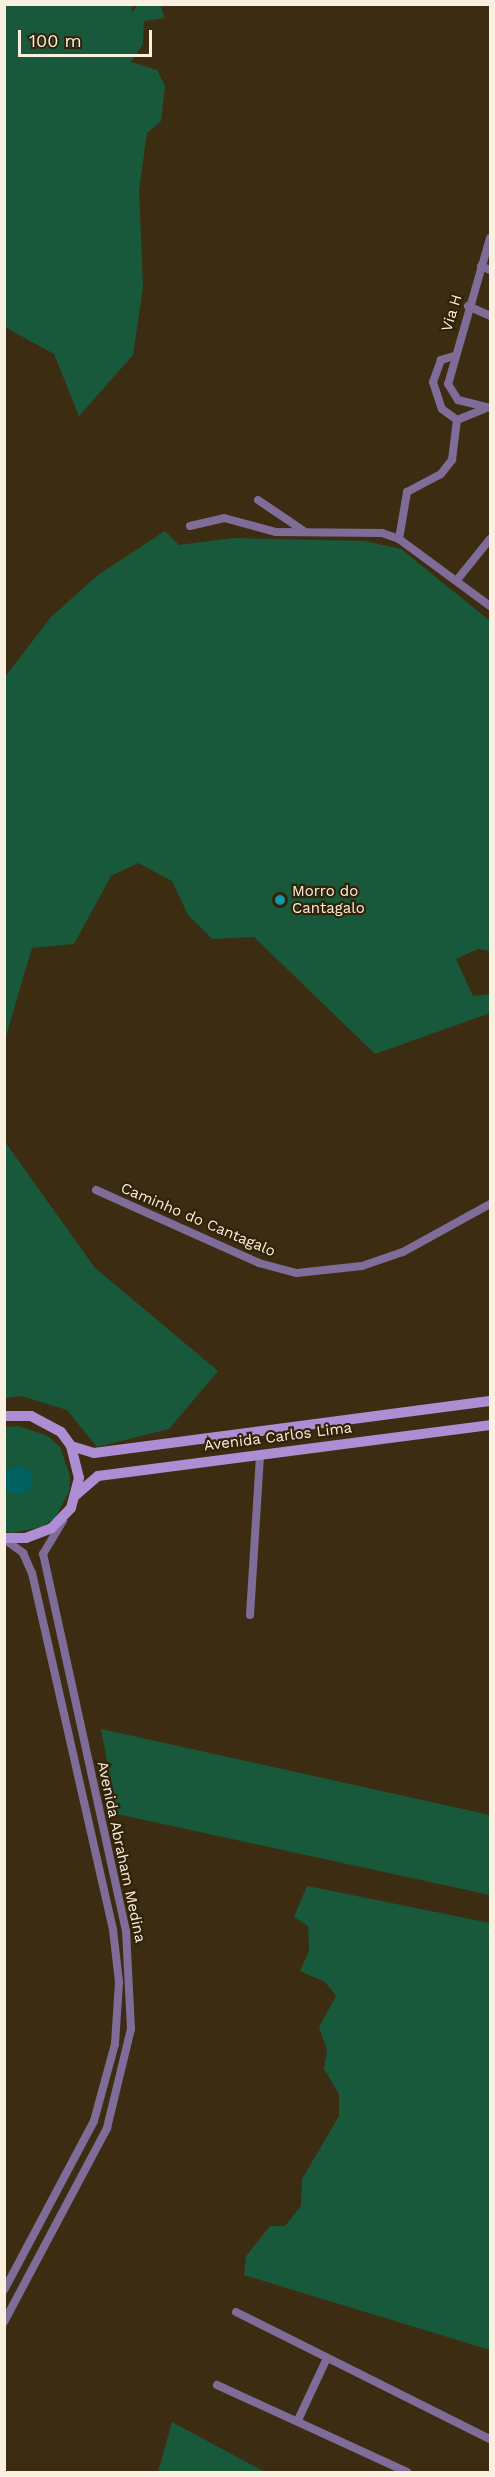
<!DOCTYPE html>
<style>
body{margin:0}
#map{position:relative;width:495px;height:2477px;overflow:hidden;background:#3c2d12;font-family:"Work Sans",sans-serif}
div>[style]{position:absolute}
.green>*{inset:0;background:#19593b}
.water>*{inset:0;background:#006162}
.round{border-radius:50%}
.street>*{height:8px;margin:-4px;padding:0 4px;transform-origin:4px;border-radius:4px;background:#806c98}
.secondary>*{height:10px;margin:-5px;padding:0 5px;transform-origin:5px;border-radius:5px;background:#ad8ed4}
.dots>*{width:16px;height:16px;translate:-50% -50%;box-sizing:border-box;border:3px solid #322308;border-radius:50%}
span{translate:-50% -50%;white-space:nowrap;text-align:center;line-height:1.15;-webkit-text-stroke:4.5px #322308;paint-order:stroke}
.street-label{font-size:15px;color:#f9f0e0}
.poi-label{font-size:15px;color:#f9f0e0}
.left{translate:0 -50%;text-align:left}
.frame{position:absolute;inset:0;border:6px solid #f9f0e0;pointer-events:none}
.scale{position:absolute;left:18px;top:30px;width:134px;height:27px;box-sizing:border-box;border:3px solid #f9f0e0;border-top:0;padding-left:8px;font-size:18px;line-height:21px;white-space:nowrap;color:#f9f0e0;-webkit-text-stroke:4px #322308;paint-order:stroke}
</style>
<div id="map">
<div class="green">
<i style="clip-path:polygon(4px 5px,132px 5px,131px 13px,138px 5px,160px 5px,165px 18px,144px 21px,143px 44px,131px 62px,157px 70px,165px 86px,161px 121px,147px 133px,139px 190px,143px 287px,133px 355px,79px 416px,54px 354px,5px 327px)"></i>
<i style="clip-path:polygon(165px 531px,179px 545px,233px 538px,364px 541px,401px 549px,490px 621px,490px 951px,478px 949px,456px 959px,473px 996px,490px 994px,490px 1013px,375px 1054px,254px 937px,212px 939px,188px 915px,172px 881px,138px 863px,111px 876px,74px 944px,32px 948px,5px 1039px,5px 677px,51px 617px,98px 575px)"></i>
<i style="clip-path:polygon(5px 1142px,95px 1268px,218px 1371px,169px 1429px,97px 1447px,67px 1410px,21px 1396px,5px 1398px)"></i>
<i style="clip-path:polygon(19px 1426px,48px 1436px,60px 1447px,70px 1476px,69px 1492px,55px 1518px,42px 1527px,11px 1533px,5px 1531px,4px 1427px)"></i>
<i style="clip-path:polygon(101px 1729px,490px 1815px,490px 1895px,117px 1814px)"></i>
<i style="clip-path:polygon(307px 1886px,490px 1923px,490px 2350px,244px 2275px,246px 2256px,270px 2226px,285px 2226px,301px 2206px,302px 2179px,339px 2116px,339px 2094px,324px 2069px,327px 2050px,319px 2027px,336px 1996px,325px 1982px,300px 1971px,309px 1951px,308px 1926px,294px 1917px)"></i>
<i style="clip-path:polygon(172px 2422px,265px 2472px,158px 2472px)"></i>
</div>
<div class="water">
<i class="round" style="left:4px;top:1466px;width:28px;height:28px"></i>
</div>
<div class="street">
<i style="left:490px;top:238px;width:152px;rotate:106deg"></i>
<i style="left:448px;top:384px;width:19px;rotate:58deg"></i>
<i style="left:458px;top:400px;width:33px;rotate:14deg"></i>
<i style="left:481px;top:266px;width:10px;rotate:24deg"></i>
<i style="left:468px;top:306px;width:24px;rotate:24deg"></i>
<i style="left:454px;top:356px;width:14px;rotate:163deg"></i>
<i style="left:441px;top:360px;width:23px;rotate:110deg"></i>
<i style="left:433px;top:382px;width:28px;rotate:72deg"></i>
<i style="left:442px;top:409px;width:19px;rotate:36deg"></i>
<i style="left:258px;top:500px;width:55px;rotate:34deg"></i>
<i style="left:190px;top:526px;width:35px;rotate:-13deg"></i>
<i style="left:224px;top:518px;width:54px;rotate:15.1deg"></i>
<i style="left:276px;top:532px;width:106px;rotate:0.5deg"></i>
<i style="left:382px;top:533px;width:18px;rotate:19deg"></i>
<i style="left:399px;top:539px;width:113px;rotate:36.4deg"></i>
<i style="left:399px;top:539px;width:48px;rotate:-80.3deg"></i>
<i style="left:407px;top:492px;width:38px;rotate:-28deg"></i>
<i style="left:441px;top:474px;width:18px;rotate:-52deg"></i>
<i style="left:452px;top:460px;width:40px;rotate:-82.9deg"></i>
<i style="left:457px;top:420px;width:29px;rotate:-22deg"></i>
<i style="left:457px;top:580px;width:53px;rotate:-51.2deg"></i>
<i style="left:96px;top:1190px;width:179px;rotate:24.1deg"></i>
<i style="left:259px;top:1263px;width:39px;rotate:15deg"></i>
<i style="left:297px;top:1273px;width:65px;rotate:-6.1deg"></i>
<i style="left:362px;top:1266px;width:43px;rotate:-18.9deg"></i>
<i style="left:403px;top:1252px;width:99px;rotate:-28.9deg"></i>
<i style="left:4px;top:1539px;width:24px;rotate:36deg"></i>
<i style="left:23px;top:1553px;width:22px;rotate:66deg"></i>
<i style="left:32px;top:1573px;width:366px;rotate:77.2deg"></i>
<i style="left:113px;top:1930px;width:52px;rotate:83.4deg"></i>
<i style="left:119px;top:1982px;width:62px;rotate:93.7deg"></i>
<i style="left:115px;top:2044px;width:80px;rotate:105.3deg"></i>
<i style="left:94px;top:2121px;width:191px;rotate:118deg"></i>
<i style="left:250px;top:1615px;width:160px;rotate:-86.4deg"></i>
<i style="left:236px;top:2312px;width:284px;rotate:26.6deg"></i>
<i style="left:4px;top:2322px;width:220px;rotate:-62deg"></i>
<i style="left:107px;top:2128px;width:102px;rotate:-76.4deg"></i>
<i style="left:131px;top:2029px;width:98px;rotate:-92.9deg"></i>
<i style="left:126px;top:1931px;width:386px;rotate:-102.4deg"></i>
<i style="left:43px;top:1554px;width:39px;rotate:-59deg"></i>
<i style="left:217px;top:2385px;width:209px;rotate:24.6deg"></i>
<i style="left:298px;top:2420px;width:68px;rotate:-64.9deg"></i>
</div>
<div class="secondary">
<i style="left:4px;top:1416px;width:27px"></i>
<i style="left:31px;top:1416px;width:34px;rotate:28deg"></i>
<i style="left:61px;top:1432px;width:17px;rotate:54deg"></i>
<i style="left:71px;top:1446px;width:33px;rotate:76deg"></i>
<i style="left:79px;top:1478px;width:31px;rotate:105deg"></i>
<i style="left:71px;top:1508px;width:28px;rotate:134deg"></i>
<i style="left:52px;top:1528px;width:28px;rotate:159deg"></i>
<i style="left:26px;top:1538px;width:22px;rotate:180deg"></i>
<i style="left:71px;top:1446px;width:24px;rotate:17deg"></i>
<i style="left:94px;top:1453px;width:399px;rotate:-7.5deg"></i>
<i style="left:76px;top:1495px;width:29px;rotate:-41deg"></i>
<i style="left:98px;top:1476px;width:395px;rotate:-7.4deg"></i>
</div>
<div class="dots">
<i style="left:280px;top:900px;background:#0f9aa8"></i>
</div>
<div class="street-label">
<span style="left:452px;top:313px;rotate:-73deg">Via H</span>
<span style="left:198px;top:1220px;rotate:23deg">Caminho do Cantagalo</span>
<span style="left:278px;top:1437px;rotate:-7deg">Avenida Carlos Lima</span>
<span style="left:121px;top:1852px;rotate:78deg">Avenida Abraham Medina</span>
</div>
<div class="poi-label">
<span class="left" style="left:292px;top:900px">Morro do<br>Cantagalo</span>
</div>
<div class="frame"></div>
<div class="scale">100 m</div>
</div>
